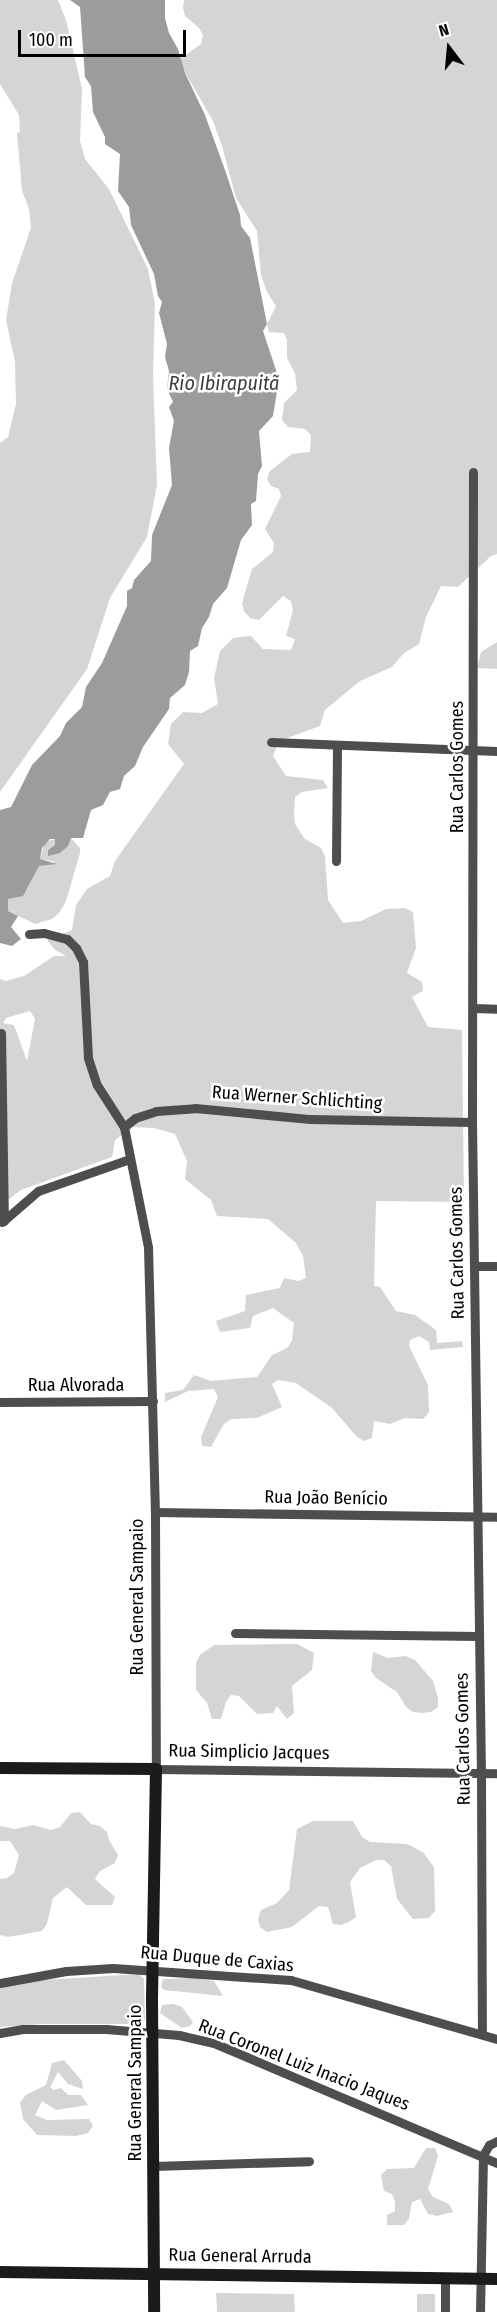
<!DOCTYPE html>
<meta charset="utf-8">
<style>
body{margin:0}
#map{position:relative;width:497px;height:2312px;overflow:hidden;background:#fff;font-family:"Fira Sans Condensed",sans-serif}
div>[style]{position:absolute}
.green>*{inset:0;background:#d5d5d5}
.water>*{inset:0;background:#9c9c9c}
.street>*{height:9px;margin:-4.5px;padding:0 4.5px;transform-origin:4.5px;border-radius:4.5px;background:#4e4e4e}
.secondary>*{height:12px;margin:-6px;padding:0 6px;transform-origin:6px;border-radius:6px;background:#1b1b1b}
span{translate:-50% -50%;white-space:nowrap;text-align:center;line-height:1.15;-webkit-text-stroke:5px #fff;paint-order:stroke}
.street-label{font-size:18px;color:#000}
.water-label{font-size:20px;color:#3d3d3d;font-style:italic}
.north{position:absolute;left:419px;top:18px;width:60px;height:60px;-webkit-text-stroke:4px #fff;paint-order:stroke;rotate:344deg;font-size:16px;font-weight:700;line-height:24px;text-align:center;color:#000}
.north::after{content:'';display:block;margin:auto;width:21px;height:27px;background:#000;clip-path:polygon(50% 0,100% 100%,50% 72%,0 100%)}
.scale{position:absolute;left:18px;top:30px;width:168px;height:27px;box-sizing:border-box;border:3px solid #000;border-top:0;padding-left:8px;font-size:18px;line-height:21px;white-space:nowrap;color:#000;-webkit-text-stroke:4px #fff;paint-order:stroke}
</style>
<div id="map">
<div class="green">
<i style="clip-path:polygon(0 0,58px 0,66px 20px,82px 89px,80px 141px,85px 159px,109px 189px,148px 269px,155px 304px,153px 375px,157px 485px,147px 537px,110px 598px,87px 669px,0 792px,0 443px,8px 437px,16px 404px,15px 362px,6px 320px,12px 283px,31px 228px,29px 209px,22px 191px,17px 133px,20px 132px,19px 115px,0 84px)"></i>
<i style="clip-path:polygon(evenodd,184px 0,497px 0,497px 554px,491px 556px,458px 587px,441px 586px,426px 617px,419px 644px,404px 653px,392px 667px,360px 681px,325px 710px,320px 726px,279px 741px,273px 756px,286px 776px,323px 780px,328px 788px,302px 792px,295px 797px,294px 815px,295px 824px,305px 839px,321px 848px,325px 856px,328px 900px,343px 923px,361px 921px,386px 909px,405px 908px,413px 912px,416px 948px,407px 973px,422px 982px,423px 991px,412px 997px,428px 1027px,462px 1030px,464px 1202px,376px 1201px,374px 1286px,380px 1287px,396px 1311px,415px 1315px,436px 1330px,437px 1343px,462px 1341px,463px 1347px,430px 1350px,429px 1342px,419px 1336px,410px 1340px,409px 1346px,428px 1385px,429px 1412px,423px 1419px,405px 1418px,390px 1424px,374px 1421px,372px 1438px,364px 1441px,357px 1437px,332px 1408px,296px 1383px,278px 1380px,272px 1384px,282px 1407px,257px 1418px,231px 1419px,224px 1424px,211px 1447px,202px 1446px,201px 1437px,218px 1397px,214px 1389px,188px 1391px,165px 1402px,165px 1393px,183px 1390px,194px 1375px,211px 1381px,257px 1377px,272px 1355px,287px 1348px,292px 1341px,294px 1323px,273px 1308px,253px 1316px,250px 1328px,220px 1332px,216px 1321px,245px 1311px,246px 1295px,280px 1288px,284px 1278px,298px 1281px,306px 1278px,303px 1256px,296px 1243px,268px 1219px,217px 1216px,211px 1200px,185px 1179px,187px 1161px,175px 1134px,154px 1128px,132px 1127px,115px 1140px,112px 1157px,21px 1190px,0 1206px,0 979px,6px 981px,24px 976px,54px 956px,66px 956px,55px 950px,47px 940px,72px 930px,76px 905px,87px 889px,110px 876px,115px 861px,184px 764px,168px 744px,171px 724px,183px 712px,202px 713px,218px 704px,214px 678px,220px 651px,233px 638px,251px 636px,263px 649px,291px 650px,295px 639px,286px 636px,293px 610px,291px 601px,283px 596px,259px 620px,250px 618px,244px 611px,242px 603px,252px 569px,273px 552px,274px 543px,265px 529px,281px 496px,279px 489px,271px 486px,267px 479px,270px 471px,292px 454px,310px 452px,311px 435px,305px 429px,288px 427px,282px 420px,284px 403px,297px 390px,295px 373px,287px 358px,287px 340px,284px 333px,269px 332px,267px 324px,276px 306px,267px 292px,261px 275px,257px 231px,236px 198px,222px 146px,213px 121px,182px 67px,180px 59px,201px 44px,203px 35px,199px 28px,185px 16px,183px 8px,184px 0,30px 1011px,35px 1019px,27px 1061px,14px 1025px,3px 1023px,6px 1018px,30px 1011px)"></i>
<i style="clip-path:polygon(497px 642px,497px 669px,477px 668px,481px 652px)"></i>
<i style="clip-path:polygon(71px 838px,80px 848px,80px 853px,66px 901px,59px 913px,52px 919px,35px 924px,8px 911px,8px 899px,23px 895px,38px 866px,56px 862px,40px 859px,45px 842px,55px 839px,55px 845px,48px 850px)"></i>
<i style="clip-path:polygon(297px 1644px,314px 1653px,312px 1670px,292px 1686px,294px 1713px,287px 1719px,277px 1706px,273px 1713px,257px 1714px,239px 1696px,231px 1695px,226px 1702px,221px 1719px,212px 1719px,207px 1703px,196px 1690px,196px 1663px,200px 1655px,214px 1645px)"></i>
<i style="clip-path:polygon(373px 1652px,388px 1658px,406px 1656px,415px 1660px,433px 1681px,438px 1698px,438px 1707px,431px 1712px,422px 1713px,413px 1712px,406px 1707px,397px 1692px,376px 1678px,371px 1671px)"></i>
<i style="clip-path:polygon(80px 1812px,91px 1824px,100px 1826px,107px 1832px,109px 1840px,118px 1855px,115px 1863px,100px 1871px,95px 1879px,115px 1897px,112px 1905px,86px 1905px,67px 1887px,53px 1898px,47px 1924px,42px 1931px,8px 1937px,0 1935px,0 1879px,7px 1878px,14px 1873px,19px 1855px,10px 1841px,0 1841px,0 1826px,15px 1829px,33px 1825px,51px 1830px,60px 1827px,71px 1813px)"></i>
<i style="clip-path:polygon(313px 1821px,353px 1821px,362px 1837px,370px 1842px,407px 1844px,423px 1852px,434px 1867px,435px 1911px,429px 1918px,413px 1919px,397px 1899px,391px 1866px,384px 1860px,376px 1860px,360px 1868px,350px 1882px,356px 1917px,349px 1922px,341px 1925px,333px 1924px,328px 1907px,319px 1906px,292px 1927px,267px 1932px,260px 1927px,258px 1919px,261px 1910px,277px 1903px,289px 1890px,297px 1829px)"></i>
<i style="clip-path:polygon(139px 1974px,144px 1979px,145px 2020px,140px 2024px,42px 2024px,0 2027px,0 1987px,27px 1981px)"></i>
<i style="clip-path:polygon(195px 1978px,214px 1981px,223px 1996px,164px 1990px,161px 1987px,163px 1979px)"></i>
<i style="clip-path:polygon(173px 2004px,182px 2007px,193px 2022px,190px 2026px,182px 2028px,160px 2013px,162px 2005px)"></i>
<i style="clip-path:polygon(64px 2060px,82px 2081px,83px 2089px,68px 2084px,58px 2072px,50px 2087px,53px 2090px,61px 2088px,68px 2095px,81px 2095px,88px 2105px,56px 2110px,42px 2101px,35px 2115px,47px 2120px,89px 2119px,93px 2126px,88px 2133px,76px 2136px,37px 2135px,23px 2119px,20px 2102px,26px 2095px,46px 2085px,52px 2063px)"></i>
<i style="clip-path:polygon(426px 2148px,435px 2148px,438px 2156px,428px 2189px,433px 2197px,449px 2204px,453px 2212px,437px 2216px,428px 2214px,420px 2199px,412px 2202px,409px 2219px,404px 2225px,387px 2225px,387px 2215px,395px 2211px,395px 2202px,392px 2194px,384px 2191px,381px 2175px,387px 2169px,414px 2168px)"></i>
<i style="clip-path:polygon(216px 2293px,294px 2294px,295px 2312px,217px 2312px)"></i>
<i style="clip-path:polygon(417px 2294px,435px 2294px,435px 2312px,417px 2312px)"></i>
</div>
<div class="water">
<i style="clip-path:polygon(70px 0,165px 0,165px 18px,169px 33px,178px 49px,185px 73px,205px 115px,225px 170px,240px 215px,241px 226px,250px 238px,267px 324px,263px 331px,279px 379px,273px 416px,259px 431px,262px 466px,258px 474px,256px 501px,251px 504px,252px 525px,241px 540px,227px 588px,213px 604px,209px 617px,202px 628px,198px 646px,190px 651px,189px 672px,185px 685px,170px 698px,169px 709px,143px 747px,135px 766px,124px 776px,120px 789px,110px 792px,103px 805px,91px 810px,83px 838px,71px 838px,68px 846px,60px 853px,48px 856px,48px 850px,55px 845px,55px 839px,50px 839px,42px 848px,40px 859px,57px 864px,39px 866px,23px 896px,8px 899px,8px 911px,18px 916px,11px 927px,21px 939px,12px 946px,0 943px,0 810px,11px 807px,32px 765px,60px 736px,66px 723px,82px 707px,86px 687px,102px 663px,127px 606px,127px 591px,132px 588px,134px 580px,151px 561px,152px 535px,172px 485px,169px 448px,174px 421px,169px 407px,173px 402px,167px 389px,169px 371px,165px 357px,167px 344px,159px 313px,162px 302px,158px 296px,154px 274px,131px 225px,129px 207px,118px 191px,120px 154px,105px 144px,105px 137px,93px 112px,91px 86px,85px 77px,80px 7px)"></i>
</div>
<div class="street">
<i style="left:473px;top:472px;width:650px;rotate:90.09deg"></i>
<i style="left:472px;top:1122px;width:651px;rotate:89.21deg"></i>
<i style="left:481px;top:1773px;width:260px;rotate:89.8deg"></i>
<i style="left:271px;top:742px;width:226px;rotate:2.3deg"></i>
<i style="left:336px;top:861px;width:116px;rotate:-89.5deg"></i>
<i style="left:29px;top:934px;width:15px;rotate:-4deg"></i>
<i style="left:44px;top:933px;width:24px;rotate:15deg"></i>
<i style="left:67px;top:939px;width:13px;rotate:45deg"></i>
<i style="left:76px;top:948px;width:16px;rotate:63deg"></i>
<i style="left:83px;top:962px;width:96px;rotate:87deg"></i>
<i style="left:88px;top:1058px;width:28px;rotate:72deg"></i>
<i style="left:97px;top:1085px;width:50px;rotate:57.3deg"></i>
<i style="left:124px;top:1127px;width:122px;rotate:78.7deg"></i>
<i style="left:148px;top:1247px;width:265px;rotate:88.5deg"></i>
<i style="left:155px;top:1512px;width:257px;rotate:89.8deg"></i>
<i style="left:156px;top:1769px;width:341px;rotate:0.7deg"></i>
<i style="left:474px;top:1008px;width:23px;rotate:2deg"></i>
<i style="left:1px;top:1033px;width:188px;rotate:89.1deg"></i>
<i style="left:124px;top:1127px;width:14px;rotate:-39deg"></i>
<i style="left:135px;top:1118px;width:22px;rotate:-18deg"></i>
<i style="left:156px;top:1111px;width:39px;rotate:-4deg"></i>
<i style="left:195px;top:1108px;width:116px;rotate:5.5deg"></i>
<i style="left:310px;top:1119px;width:162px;rotate:1.1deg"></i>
<i style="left:2px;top:1222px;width:48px;rotate:-40.7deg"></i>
<i style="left:38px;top:1191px;width:97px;rotate:-19.2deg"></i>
<i style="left:474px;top:1266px;width:23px"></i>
<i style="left:0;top:1402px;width:153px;rotate:-0.4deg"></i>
<i style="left:155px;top:1512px;width:342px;rotate:0.8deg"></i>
<i style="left:235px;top:1633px;width:243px;rotate:0.7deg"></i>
<i style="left:0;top:1983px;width:67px;rotate:-10.3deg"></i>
<i style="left:66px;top:1971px;width:47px;rotate:-3.7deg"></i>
<i style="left:113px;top:1968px;width:178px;rotate:3.9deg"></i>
<i style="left:291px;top:1980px;width:214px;rotate:16deg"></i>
<i style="left:0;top:2033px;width:23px;rotate:-10deg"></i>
<i style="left:23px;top:2029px;width:83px"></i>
<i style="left:106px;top:2029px;width:73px;rotate:4.7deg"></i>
<i style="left:179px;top:2035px;width:36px;rotate:13deg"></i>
<i style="left:214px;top:2043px;width:307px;rotate:23deg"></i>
<i style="left:154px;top:2166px;width:155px;rotate:-1.8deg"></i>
<i style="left:445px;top:2278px;width:34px;rotate:90deg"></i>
<i style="left:480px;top:2312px;width:157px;rotate:-88.9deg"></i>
<i style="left:483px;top:2155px;width:12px;rotate:-59deg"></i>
<i style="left:489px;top:2145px;width:9px;rotate:-27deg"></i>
</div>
<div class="secondary">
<i style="left:0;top:1768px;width:156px;rotate:0.4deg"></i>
<i style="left:156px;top:1769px;width:229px;rotate:91deg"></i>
<i style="left:152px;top:1998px;width:314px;rotate:89.6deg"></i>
<i style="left:0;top:2272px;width:497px;rotate:0.8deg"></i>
</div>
<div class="street-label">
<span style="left:457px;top:767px;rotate:-90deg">Rua Carlos Gomes</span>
<span style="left:297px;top:1098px;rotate:4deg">Rua Werner Schlichting</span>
<span style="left:457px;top:1253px;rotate:-91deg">Rua Carlos Gomes</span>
<span style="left:76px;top:1385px">Rua Alvorada</span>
<span style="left:326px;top:1498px;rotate:1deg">Rua João Benício</span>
<span style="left:137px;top:1597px;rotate:-90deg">Rua General Sampaio</span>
<span style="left:463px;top:1739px;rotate:-91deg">Rua Carlos Gomes</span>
<span style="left:249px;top:1752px;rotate:1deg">Rua Simplicio Jacques</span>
<span style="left:217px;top:1959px;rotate:5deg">Rua Duque de Caxias</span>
<span style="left:304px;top:2065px;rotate:21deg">Rua Coronel Luiz Inacio Jaques</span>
<span style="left:135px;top:2083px;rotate:-90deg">Rua General Sampaio</span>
<span style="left:240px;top:2256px;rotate:1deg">Rua General Arruda</span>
</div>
<div class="water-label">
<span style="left:224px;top:383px">Rio Ibirapuitã</span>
</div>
<div class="north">N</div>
<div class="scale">100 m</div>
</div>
